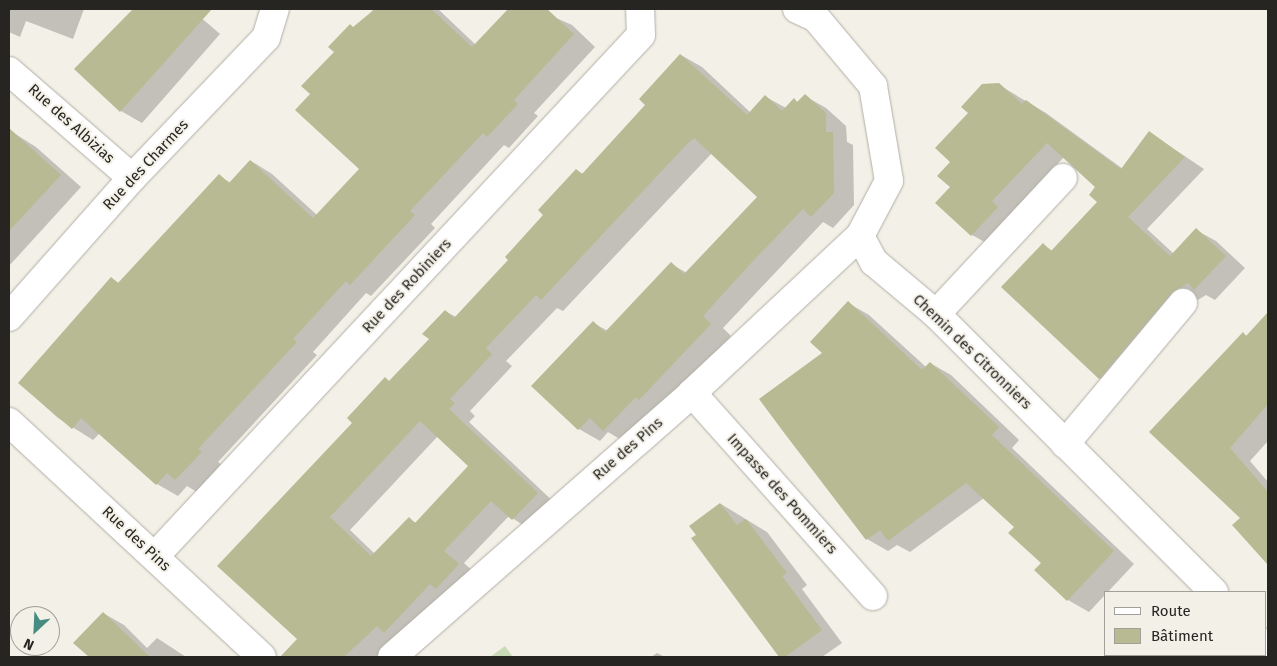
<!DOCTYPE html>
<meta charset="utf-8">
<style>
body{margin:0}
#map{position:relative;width:1277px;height:666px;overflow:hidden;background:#f3f0e7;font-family:"Fira Sans",sans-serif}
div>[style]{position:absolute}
.water>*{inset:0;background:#cadcb7}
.shadow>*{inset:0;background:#0003}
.building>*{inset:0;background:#b8ba93}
.roads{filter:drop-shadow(0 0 1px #b1aea6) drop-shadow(0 0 1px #b1aea6)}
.minor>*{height:28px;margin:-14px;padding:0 14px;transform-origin:14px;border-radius:14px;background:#fff}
span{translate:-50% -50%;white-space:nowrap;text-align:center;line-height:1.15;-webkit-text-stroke:4px #f3f0e7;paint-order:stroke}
.street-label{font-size:15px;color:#262522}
.frame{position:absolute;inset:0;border:10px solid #262522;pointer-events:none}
.legend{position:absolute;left:1104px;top:591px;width:162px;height:65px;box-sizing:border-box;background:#f3f0e7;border:1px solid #a19f98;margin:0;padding:6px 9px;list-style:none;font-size:15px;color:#262522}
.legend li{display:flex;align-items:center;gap:10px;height:25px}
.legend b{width:25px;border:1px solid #a19f98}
.north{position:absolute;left:10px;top:606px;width:50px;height:50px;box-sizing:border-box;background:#f3f0e7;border:1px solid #a19f98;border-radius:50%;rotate:205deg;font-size:14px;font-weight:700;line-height:20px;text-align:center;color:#262522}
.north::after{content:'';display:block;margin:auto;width:18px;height:22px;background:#468c82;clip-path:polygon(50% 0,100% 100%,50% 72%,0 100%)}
</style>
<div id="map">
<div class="water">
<i style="clip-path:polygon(505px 646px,513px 657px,490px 657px)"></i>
</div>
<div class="shadow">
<i style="clip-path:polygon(9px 9px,84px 9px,73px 39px,26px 21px,20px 37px,9px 32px)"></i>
<i style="clip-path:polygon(134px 9px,191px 9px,220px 34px,142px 123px,121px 111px,81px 63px)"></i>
<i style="clip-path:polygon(374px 9px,438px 9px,476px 45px,510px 9px,536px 9px,572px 25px,595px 47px,534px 113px,538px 116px,509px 148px,504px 145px,431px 224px,435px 228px,371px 296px,366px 293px,313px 352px,317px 355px,218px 462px,222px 465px,197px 492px,187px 486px,178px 496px,157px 484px,100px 433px,93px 440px,58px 418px,19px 383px,112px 279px,119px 283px,219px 176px,231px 183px,251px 161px,272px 174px,317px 215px,360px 169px,312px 94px,335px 51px)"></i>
<i style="clip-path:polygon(evenodd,681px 55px,702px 67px,751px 113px,766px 97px,786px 108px,794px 100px,799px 103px,805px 96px,826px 108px,846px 126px,847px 142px,853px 145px,854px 205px,833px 228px,823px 222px,723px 328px,731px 336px,661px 411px,625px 442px,608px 432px,600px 441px,579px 429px,593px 323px,608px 331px,671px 264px,687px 273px,759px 197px,712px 153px,563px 311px,557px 308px,506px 361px,512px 366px,470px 411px,475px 416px,469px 422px,558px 506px,534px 532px,509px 516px,464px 563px,479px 577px,376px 657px,306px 657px,294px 645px,299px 639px,354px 423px,386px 379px,390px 382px,430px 339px,445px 311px,456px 317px,510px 260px,576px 170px,583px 174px,647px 105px,681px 55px,438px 436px,470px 466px,416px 523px,409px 519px,375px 554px,350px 530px,438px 436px)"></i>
<i style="clip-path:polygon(999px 85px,1046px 113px,1123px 169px,1150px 133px,1204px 169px,1147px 229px,1174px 254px,1196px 230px,1216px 241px,1245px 268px,1215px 300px,1206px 295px,1191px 304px,1119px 390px,1099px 378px,1043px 245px,1053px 251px,1099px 202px,1097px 187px,1064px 157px,1011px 214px,992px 246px,972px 235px,951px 187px,952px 162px)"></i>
<i style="clip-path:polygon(9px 130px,36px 147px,81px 187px,9px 266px)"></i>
<i style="clip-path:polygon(848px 303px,869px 315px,926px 367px,930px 363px,951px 375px,1019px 440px,1012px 448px,1134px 564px,1089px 612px,1068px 600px,1015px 527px,984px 498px,910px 552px,897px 545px,888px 551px,867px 539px,824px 353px)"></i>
<i style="clip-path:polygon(1268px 314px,1268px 441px,1250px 461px,1268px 482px,1268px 565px,1234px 525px,1241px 518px,1151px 432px,1243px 334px,1247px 336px)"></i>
<i style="clip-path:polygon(721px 504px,767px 532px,807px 585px,802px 589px,842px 643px,822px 657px,780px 657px,693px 539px)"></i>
<i style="clip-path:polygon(103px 613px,124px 625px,147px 648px,157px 638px,186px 657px,91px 657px,75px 643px)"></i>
<i style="clip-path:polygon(657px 653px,665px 657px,651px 657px)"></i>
<i style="clip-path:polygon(1156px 655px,1229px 655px,1231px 657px,1153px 657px)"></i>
</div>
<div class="building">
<i style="clip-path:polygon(133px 9px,212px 9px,120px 112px,74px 69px)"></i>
<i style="clip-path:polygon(375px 9px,431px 9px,472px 47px,508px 9px,547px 9px,574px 34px,514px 100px,518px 104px,487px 137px,483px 133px,410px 211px,415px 215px,350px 285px,346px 281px,293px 339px,297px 342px,198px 449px,202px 452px,175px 480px,167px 473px,156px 485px,81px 418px,72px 429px,18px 383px,111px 277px,118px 283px,219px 174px,229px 183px,250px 160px,313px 218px,359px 169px,295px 110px,310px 94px,301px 86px,334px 52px,328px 47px,350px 24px,353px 27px)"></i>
<i style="clip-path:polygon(evenodd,680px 54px,747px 115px,765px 95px,782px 111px,794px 98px,797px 102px,805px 94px,826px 113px,826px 132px,833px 132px,834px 193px,811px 217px,803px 209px,753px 261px,703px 316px,711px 324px,639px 400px,636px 397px,603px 431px,590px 418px,578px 430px,531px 386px,593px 321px,605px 332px,671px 262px,684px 274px,757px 197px,694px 138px,687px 144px,541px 300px,536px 295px,486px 348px,492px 354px,450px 399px,455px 403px,449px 409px,538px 493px,512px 520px,491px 501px,444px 551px,459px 564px,436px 589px,430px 584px,384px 633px,377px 626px,344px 657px,280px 657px,297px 639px,217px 566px,352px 423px,347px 418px,385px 377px,389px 381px,429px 339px,422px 334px,445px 310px,454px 318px,508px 260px,505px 257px,543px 215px,538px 210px,576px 169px,582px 174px,645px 105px,639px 99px,680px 54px,420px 421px,468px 466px,415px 523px,409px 517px,371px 556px,330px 517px,420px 421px)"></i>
<i style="clip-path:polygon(999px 83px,1022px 104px,1026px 100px,1121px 169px,1149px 131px,1185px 157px,1128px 217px,1170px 256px,1196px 228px,1226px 256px,1194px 290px,1188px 283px,1171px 293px,1099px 379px,1001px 287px,1043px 243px,1051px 251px,1097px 202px,1089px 195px,1095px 187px,1047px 143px,992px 201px,998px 207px,971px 236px,935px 203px,950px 187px,937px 176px,950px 162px,935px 148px,968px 113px,961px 107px,982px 84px)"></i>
<i style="clip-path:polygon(9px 128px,61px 175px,9px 231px)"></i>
<i style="clip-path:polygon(848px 301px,922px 370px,930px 362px,999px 427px,992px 435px,1114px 551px,1067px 601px,1034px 570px,1041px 563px,1008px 533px,1014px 527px,966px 483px,888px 541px,880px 530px,866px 540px,785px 434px,759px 399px,822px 353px,810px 342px)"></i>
<i style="clip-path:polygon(1268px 312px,1268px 404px,1230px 448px,1268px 492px,1268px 565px,1232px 525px,1240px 518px,1149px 432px,1243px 332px,1246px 336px)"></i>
<i style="clip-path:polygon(720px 503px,737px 525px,746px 519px,787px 573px,782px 576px,822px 630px,785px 657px,779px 657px,691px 538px,696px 535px,689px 526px)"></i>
<i style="clip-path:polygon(103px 612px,150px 657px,89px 657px,73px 643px)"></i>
</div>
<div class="roads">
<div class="minor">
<i style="left:797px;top:9px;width:21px;rotate:25deg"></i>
<i style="left:816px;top:18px;width:89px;rotate:50deg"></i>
<i style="left:873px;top:86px;width:96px;rotate:80.4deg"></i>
<i style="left:889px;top:181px;width:62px;rotate:117.8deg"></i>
<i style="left:860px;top:236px;width:30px;rotate:62deg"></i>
<i style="left:874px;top:262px;width:81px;rotate:40deg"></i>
<i style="left:936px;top:314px;width:393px;rotate:45deg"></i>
<i style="left:9px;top:71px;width:163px;rotate:41deg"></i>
<i style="left:936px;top:314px;width:186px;rotate:-47deg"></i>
<i style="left:9px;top:317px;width:186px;rotate:-48.5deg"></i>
<i style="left:132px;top:178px;width:194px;rotate:-46.3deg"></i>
<i style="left:266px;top:38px;width:30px;rotate:-73deg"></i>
<i style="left:692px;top:393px;width:272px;rotate:48.3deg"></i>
<i style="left:9px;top:422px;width:345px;rotate:42.9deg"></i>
<i style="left:1065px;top:444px;width:184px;rotate:-50.1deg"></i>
<i style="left:155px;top:556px;width:712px;rotate:-46.99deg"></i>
<i style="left:641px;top:35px;width:26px;rotate:-92deg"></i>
<i style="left:1266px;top:643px;width:4px;rotate:56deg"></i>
<i style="left:392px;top:657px;width:400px;rotate:-41.3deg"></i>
<i style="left:692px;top:393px;width:230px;rotate:-43.1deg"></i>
</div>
</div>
<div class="street-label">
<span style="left:71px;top:124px;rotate:42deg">Rue des Albizias</span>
<span style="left:146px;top:165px;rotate:-47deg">Rue des Charmes</span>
<span style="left:407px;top:286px;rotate:-47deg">Rue des Robiniers</span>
<span style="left:972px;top:352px;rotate:44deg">Chemin des Citronniers</span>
<span style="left:628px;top:449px;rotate:-41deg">Rue des Pins</span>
<span style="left:782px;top:494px;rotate:48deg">Impasse des Pommiers</span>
<span style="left:136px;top:539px;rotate:43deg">Rue des Pins</span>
</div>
<div class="frame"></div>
<ul class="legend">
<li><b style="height:6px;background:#fff"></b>Route</li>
<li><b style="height:14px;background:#b8ba93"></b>Bâtiment</li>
</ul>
<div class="north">N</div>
</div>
